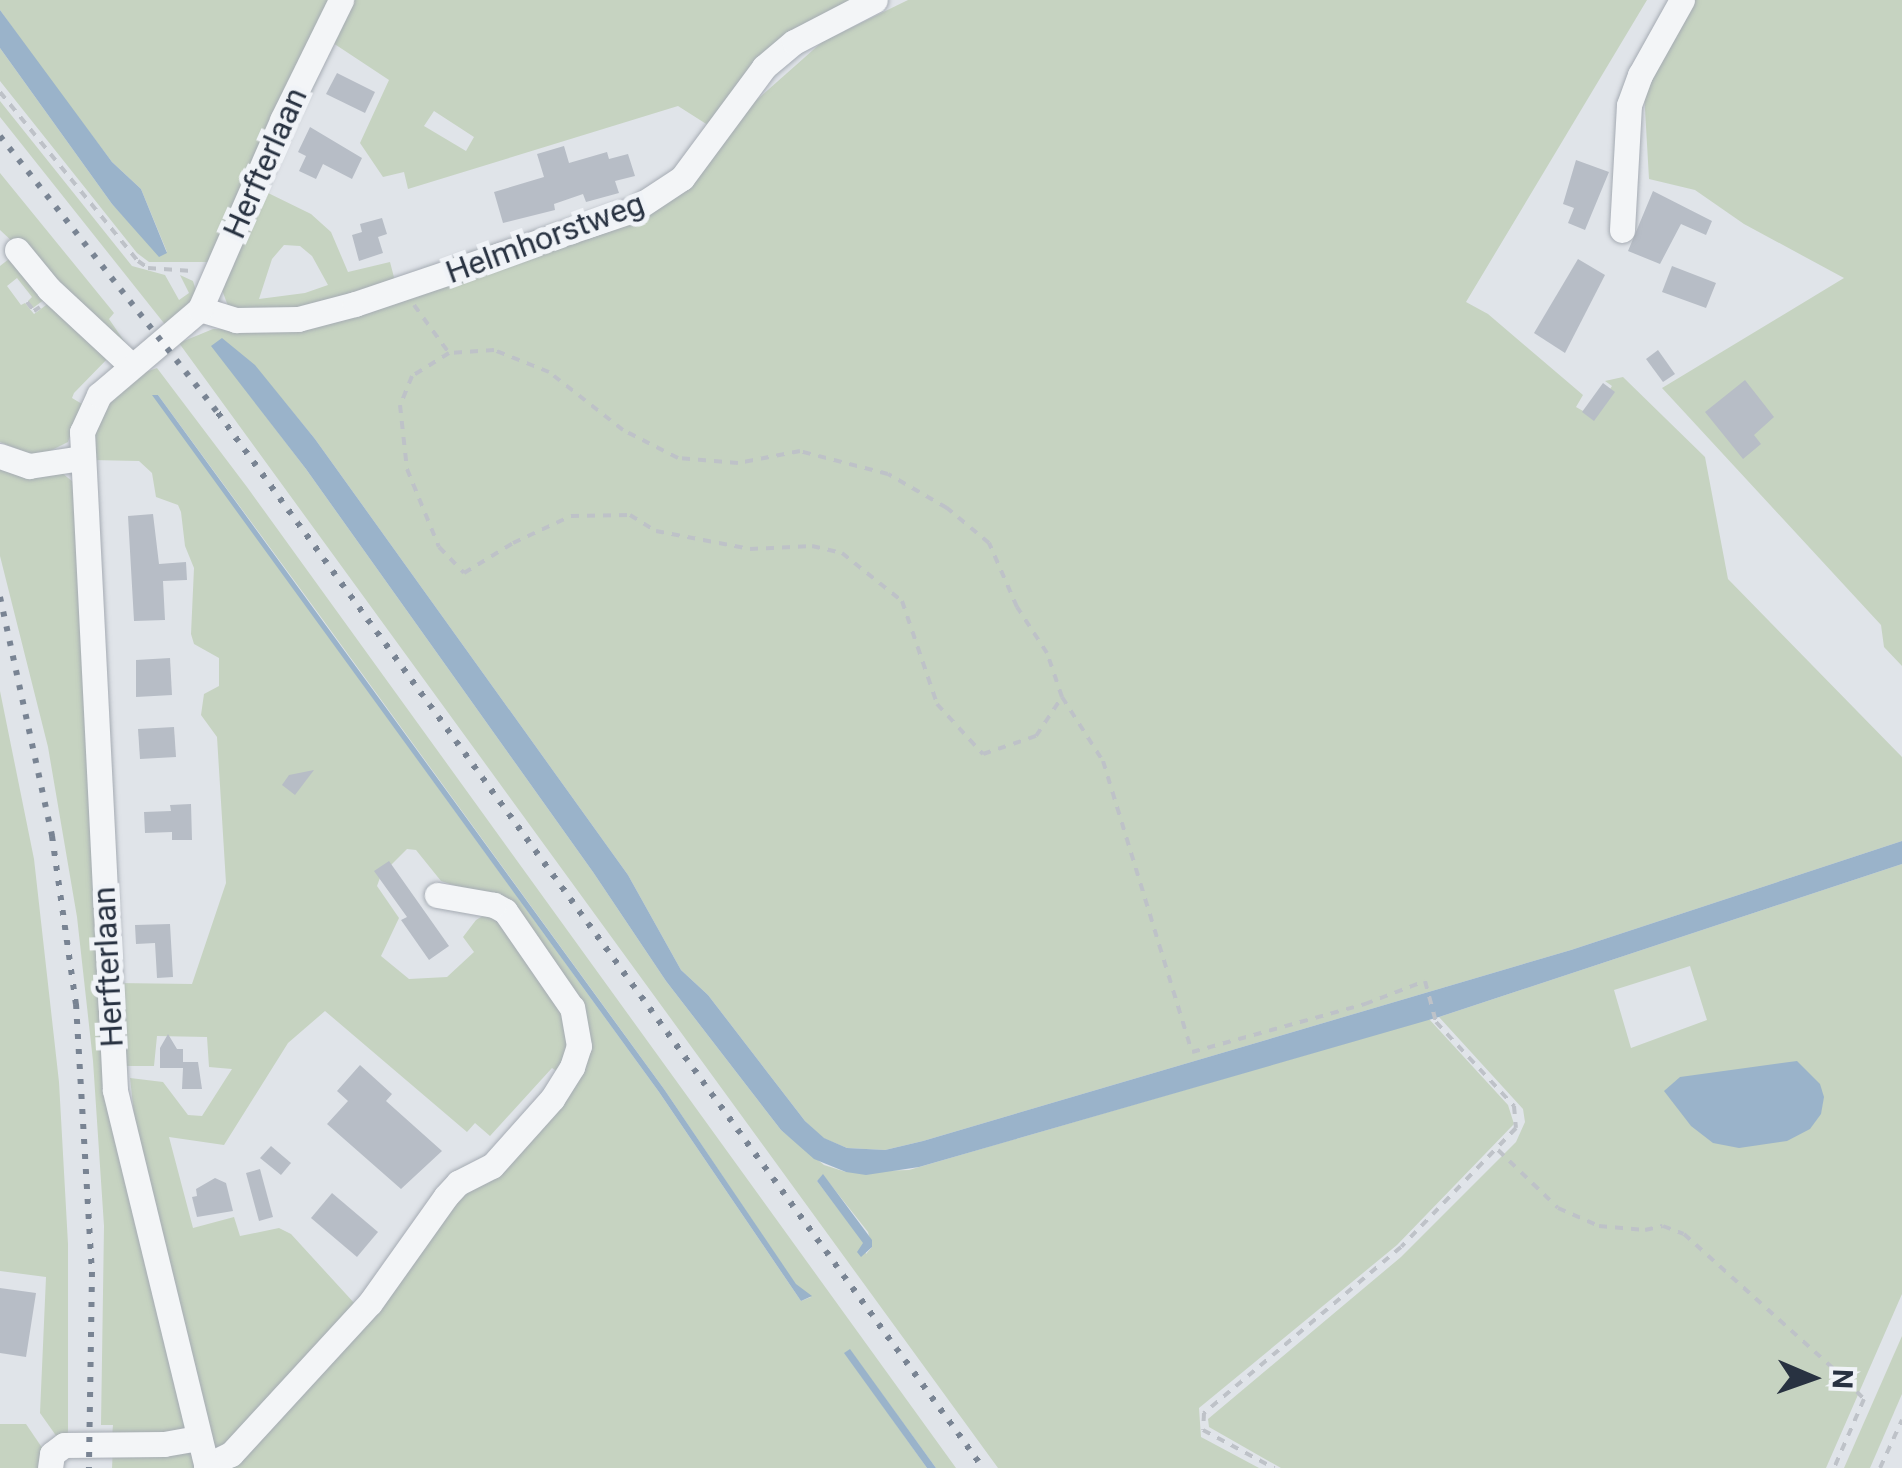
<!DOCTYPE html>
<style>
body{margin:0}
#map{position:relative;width:1902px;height:1468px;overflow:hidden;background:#e0e4e9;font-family:Roboto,sans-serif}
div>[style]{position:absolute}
.green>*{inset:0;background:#c6d3c1}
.water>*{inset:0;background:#9ab3ca}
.building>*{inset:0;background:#b7bdc6}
.path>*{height:4px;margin-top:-2px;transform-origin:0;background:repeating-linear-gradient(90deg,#bec2c8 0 8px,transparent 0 16px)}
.roads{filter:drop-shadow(0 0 2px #a5abb3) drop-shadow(0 0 2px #a5abb3)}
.minor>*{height:25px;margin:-12.5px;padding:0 12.5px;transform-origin:12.5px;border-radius:12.5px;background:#f3f5f7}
.rail>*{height:6px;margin-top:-3px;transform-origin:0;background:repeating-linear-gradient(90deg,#798493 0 5px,transparent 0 15px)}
span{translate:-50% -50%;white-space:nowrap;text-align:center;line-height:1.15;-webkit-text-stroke:10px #f0f3f7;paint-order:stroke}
.street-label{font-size:32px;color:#283241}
.north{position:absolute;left:1762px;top:1328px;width:100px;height:100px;-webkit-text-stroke:8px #f0f3f7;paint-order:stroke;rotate:92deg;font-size:28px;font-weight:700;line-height:40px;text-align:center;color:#283241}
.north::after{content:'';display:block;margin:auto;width:35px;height:45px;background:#283241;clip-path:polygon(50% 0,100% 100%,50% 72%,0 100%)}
</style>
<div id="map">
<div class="green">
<i style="clip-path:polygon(0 0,331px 0,213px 262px,149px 262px,137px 253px,0 81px,0 48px,112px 204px,154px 249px,167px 252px,141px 189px,112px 162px,42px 69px,0 10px)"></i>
<i style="clip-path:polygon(evenodd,353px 0,855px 0,711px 127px,678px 106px,408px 189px,404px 172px,383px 177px,360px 143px,389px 80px,330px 41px,353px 0,434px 111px,474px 137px,466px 151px,424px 126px,434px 111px)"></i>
<i style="clip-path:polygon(evenodd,908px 0,1647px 0,1466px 302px,1488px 314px,1583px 395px,1576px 407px,1592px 416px,1612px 386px,1605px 381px,1623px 377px,1705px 457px,1728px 579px,1902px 757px,1902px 841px,1571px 950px,923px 1141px,885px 1150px,847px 1148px,823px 1138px,805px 1121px,708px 995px,681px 970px,628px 875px,315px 439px,254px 365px,212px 346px,306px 469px,593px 872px,666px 981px,781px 1130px,824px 1165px,846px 1172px,909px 1170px,1429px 1019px,1508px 1105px,1514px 1124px,1397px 1245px,1199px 1408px,1201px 1437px,1259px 1468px,998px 1468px,179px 343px,213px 329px,257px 329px,616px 225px,822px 42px,908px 0,823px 1175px,868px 1232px,872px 1247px,866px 1254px,864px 1243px,817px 1181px,823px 1175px)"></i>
<i style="clip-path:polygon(1693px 0,1902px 0,1902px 666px,1884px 647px,1881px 625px,1662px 388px,1844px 278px,1744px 224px,1695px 190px,1649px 179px,1644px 92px)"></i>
<i style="clip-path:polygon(0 101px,132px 266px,165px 275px,179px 300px,189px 293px,180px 275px,193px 281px,197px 294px,167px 327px,0 117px)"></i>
<i style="clip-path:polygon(0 173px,110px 308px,114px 313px,109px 319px,133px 354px,0 230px)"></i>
<i style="clip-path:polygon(evenodd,262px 190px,311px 214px,331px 232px,348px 272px,390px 262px,396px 285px,332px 306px,255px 314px,228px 306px,222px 290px,262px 190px,284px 245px,300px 246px,312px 256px,328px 285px,305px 293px,259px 299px,272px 259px,284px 245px)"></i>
<i style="clip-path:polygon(14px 255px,49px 296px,33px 308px,28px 301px,32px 297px,17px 278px,7px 286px,21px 305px,25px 303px,34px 314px,53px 300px,112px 354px,74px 393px,72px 398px,82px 404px,68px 442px,38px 457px,0 442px,0 266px)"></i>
<i style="clip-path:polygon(evenodd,157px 368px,247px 487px,956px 1468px,936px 1468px,850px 1350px,845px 1353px,927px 1468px,225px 1468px,356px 1329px,462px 1190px,487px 1180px,554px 1109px,580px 1067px,585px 1040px,576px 997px,509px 904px,441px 881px,416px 850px,407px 849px,381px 875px,377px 886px,399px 918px,381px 956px,409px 979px,447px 977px,474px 952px,463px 937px,476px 920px,486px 914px,499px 917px,568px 1014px,573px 1039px,569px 1057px,558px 1072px,552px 1068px,490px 1136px,475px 1123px,467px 1132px,325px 1011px,288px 1043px,224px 1145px,169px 1137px,193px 1228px,234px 1217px,240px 1236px,279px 1228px,291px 1234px,356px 1305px,215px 1455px,189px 1375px,142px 1187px,130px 1078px,163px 1082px,188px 1115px,202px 1116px,232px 1069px,209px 1067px,207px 1037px,157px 1036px,154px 1066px,120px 1066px,117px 983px,192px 984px,226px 883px,217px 737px,201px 715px,204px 694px,219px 686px,219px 658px,194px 644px,191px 634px,194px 568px,185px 546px,181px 512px,178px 505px,156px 497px,152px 473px,139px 461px,92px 460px,94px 431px,106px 407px,140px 374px,157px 368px,153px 395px,158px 395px,318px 613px,664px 1089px,796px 1285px,811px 1297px,801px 1301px,659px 1092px,153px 395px)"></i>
<i style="clip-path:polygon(0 465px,61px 472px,73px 482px,105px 1048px,187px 1420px,184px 1431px,112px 1437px,113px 1425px,101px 1425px,104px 1226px,93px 1061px,77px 917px,48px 747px,0 556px)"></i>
<i style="clip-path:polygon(0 691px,34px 859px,59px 1082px,68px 1244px,68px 1434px,57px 1437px,40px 1413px,46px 1277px,0 1271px)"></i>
<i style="clip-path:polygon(evenodd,1902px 864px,1902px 1294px,1826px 1468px,1281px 1468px,1209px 1427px,1208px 1419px,1401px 1257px,1516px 1142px,1525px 1122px,1523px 1109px,1439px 1017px,1902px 864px,1690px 966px,1707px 1020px,1631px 1048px,1614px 990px,1690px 966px)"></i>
<i style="clip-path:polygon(1902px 1336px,1902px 1394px,1870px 1468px,1844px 1468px)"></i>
<i style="clip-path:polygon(0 1424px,26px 1424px,45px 1452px,43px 1468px,0 1468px)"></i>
<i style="clip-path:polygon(113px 1447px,192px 1451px,200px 1468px,112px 1468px)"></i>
</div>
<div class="water">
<i style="clip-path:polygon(0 10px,112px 162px,141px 189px,167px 253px,159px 257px,112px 204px,0 48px)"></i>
<i style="clip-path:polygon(222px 338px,255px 365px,315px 439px,628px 875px,681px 970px,708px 995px,805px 1121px,824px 1138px,847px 1148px,885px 1150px,923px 1141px,1571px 950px,1902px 841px,1902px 864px,1439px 1017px,919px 1167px,866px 1175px,846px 1172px,814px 1159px,781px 1130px,666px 981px,593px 872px,306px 469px,211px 346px)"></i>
<i style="clip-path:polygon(152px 395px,158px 395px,664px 1089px,796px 1284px,812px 1296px,801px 1301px,659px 1092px)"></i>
<i style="clip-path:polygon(1797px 1061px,1820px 1084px,1824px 1097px,1821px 1114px,1810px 1129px,1787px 1141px,1739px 1148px,1713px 1143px,1691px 1126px,1664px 1091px,1680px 1077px)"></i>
<i style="clip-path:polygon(823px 1174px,872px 1240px,872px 1247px,861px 1257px,857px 1252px,863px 1243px,817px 1181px)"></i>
<i style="clip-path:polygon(850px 1349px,936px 1468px,927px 1468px,844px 1353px)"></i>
</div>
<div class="building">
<i style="clip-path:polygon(337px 73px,375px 92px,365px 113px,326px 94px)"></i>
<i style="clip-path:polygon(310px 127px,362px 158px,352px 179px,323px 164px,316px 179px,299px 171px,306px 156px,298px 152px)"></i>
<i style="clip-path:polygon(564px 146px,569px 163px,607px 152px,609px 159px,628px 154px,635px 176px,615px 181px,619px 193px,586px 202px,583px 194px,554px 204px,555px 210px,503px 223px,494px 192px,544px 177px,537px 154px)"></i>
<i style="clip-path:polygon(1576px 160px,1609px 172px,1585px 230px,1568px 223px,1574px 208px,1563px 204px)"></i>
<i style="clip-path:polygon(1653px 191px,1712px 221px,1706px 235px,1681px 224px,1660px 264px,1628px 251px)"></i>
<i style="clip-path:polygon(382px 218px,387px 234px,378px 237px,383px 253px,359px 261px,352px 235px,362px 232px,360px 224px)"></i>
<i style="clip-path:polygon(1578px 259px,1605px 275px,1565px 353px,1534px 333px)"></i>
<i style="clip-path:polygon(1672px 266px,1716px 283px,1706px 308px,1662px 292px)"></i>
<i style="clip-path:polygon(1658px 350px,1675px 374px,1663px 382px,1646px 359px)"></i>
<i style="clip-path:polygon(1745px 380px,1774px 417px,1754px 435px,1761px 444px,1743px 459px,1705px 412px)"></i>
<i style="clip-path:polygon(1603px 383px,1615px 392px,1594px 421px,1582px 412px)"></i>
<i style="clip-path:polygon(153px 514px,159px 564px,186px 562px,187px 580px,163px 581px,165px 620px,134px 621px,128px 516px)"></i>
<i style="clip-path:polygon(170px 658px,172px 695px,136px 697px,136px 660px)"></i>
<i style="clip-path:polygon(174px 727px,176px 757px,140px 759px,138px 729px)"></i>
<i style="clip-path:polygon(314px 770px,295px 795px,282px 785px,289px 775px)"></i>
<i style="clip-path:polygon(191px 804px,192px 840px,172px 840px,172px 832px,145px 833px,144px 812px,171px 811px,170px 805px)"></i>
<i style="clip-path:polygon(389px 861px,449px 946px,429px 960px,401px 920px,407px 917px,374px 871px)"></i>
<i style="clip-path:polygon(170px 924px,173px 977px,157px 978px,155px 943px,136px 944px,135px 925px)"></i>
<i style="clip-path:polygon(168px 1034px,177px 1049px,183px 1049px,183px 1062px,198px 1062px,202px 1089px,182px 1089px,183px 1068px,160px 1068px,160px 1048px)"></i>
<i style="clip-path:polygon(360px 1065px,392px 1094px,386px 1101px,442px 1151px,401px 1189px,327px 1124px,348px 1101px,337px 1091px)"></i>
<i style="clip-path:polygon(271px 1146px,291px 1163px,281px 1175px,260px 1158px)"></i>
<i style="clip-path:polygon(260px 1169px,273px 1217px,259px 1221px,246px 1173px)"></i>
<i style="clip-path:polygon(215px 1178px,226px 1183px,233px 1211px,197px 1217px,192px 1197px,197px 1196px,196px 1189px)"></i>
<i style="clip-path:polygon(332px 1193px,378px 1232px,357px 1257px,311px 1218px)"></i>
<i style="clip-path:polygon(0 1288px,36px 1293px,26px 1357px,0 1353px)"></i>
</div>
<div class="path">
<i style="left:0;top:92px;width:218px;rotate:50.8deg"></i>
<i style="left:138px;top:261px;width:12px;rotate:35deg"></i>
<i style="left:148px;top:268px;width:44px;rotate:3.9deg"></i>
<i style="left:27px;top:302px;width:11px;rotate:52deg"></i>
<i style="left:34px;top:311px;width:7px;rotate:-34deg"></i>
<i style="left:414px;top:305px;width:59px;rotate:53.9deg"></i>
<i style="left:1062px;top:697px;width:46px;rotate:-108.8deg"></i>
<i style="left:1047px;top:653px;width:55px;rotate:-123.1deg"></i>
<i style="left:1017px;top:607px;width:70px;rotate:-113.6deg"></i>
<i style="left:989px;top:543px;width:55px;rotate:-140.2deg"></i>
<i style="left:947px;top:508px;width:68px;rotate:-150deg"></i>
<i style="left:888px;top:474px;width:91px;rotate:-165.4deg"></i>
<i style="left:800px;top:451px;width:63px;rotate:169deg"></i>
<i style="left:738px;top:463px;width:60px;rotate:-175.2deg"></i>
<i style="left:678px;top:458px;width:62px;rotate:-153deg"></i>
<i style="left:623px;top:430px;width:94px;rotate:-141.9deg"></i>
<i style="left:549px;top:372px;width:59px;rotate:-158.2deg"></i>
<i style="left:494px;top:350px;width:45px;rotate:176.2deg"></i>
<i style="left:449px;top:353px;width:44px;rotate:148.1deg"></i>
<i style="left:412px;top:376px;width:31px;rotate:112deg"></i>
<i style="left:400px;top:405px;width:64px;rotate:83.8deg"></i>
<i style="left:407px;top:469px;width:84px;rotate:67.7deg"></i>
<i style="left:439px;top:547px;width:36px;rotate:46deg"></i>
<i style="left:464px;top:573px;width:57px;rotate:-31.5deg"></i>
<i style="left:513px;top:543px;width:64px;rotate:-25deg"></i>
<i style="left:571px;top:516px;width:59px;rotate:-1deg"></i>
<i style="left:630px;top:515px;width:31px;rotate:32deg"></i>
<i style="left:656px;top:531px;width:96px;rotate:10.8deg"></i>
<i style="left:750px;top:549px;width:62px;rotate:-2.8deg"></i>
<i style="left:812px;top:546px;width:31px;rotate:13deg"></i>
<i style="left:842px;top:553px;width:77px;rotate:38.7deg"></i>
<i style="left:902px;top:601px;width:109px;rotate:71.2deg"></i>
<i style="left:937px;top:704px;width:68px;rotate:47.4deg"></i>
<i style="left:983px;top:754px;width:56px;rotate:-18.8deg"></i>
<i style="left:1036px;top:736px;width:47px;rotate:-56.3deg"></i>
<i style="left:1062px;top:697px;width:76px;rotate:57.4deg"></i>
<i style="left:1103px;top:761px;width:304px;rotate:73deg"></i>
<i style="left:1192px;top:1052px;width:180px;rotate:-15.5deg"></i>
<i style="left:1365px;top:1004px;width:64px;rotate:-21deg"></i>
<i style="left:1425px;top:981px;width:42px;rotate:75deg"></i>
<i style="left:1436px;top:1022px;width:115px;rotate:47.1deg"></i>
<i style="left:1514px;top:1106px;width:22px;rotate:85deg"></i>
<i style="left:1516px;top:1128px;width:165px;rotate:134deg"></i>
<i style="left:1401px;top:1247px;width:258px;rotate:139.9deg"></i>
<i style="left:1204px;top:1413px;width:17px;rotate:93deg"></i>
<i style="left:1203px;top:1430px;width:81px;rotate:28.2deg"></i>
<i style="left:1498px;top:1150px;width:83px;rotate:44deg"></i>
<i style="left:1558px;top:1208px;width:45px;rotate:23.7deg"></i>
<i style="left:1599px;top:1226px;width:46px;rotate:5deg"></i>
<i style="left:1645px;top:1230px;width:18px;rotate:-13deg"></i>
<i style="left:1663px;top:1226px;width:22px;rotate:21deg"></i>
<i style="left:1684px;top:1234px;width:202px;rotate:42deg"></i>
<i style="left:1834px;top:1369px;width:42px;rotate:45deg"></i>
<i style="left:1864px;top:1399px;width:75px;rotate:113.5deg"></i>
<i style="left:1880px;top:1468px;width:53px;rotate:-65.4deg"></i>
</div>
<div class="roads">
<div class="minor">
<i style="left:1622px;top:230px;width:125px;rotate:-86.8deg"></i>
<i style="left:1629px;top:105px;width:32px;rotate:-70deg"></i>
<i style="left:1640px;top:75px;width:86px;rotate:-60.8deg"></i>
<i style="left:17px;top:250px;width:50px;rotate:50.6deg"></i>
<i style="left:49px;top:289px;width:113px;rotate:42.9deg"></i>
<i style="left:200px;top:309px;width:38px;rotate:17deg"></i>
<i style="left:236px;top:320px;width:62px;rotate:-0.9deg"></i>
<i style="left:298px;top:319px;width:59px;rotate:-14.7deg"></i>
<i style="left:355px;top:304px;width:296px;rotate:-18.7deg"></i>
<i style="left:635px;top:209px;width:56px;rotate:-33.4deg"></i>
<i style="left:682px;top:178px;width:138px;rotate:-53.5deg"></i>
<i style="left:764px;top:67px;width:39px;rotate:-40deg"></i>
<i style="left:794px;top:42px;width:91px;rotate:-27.4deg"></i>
<i style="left:0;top:456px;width:31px;rotate:19deg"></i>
<i style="left:29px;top:466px;width:53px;rotate:-8.7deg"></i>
<i style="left:206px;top:1466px;width:28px;rotate:-26deg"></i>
<i style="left:231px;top:1454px;width:205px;rotate:-47.4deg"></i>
<i style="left:370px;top:1303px;width:131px;rotate:-54.6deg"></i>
<i style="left:446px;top:1196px;width:18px;rotate:-47deg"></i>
<i style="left:458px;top:1183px;width:38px;rotate:-27deg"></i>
<i style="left:492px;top:1166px;width:90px;rotate:-48.2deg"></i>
<i style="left:552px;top:1099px;width:38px;rotate:-58deg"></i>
<i style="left:572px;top:1067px;width:22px;rotate:-72deg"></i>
<i style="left:579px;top:1046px;width:39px;rotate:-100deg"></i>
<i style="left:572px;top:1008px;width:118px;rotate:-124.6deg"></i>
<i style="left:505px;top:911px;width:13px;rotate:-151deg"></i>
<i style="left:494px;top:905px;width:58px;rotate:-170deg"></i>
<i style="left:50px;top:1468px;width:14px;rotate:-82deg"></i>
<i style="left:52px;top:1454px;width:15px;rotate:-37deg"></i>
<i style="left:64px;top:1445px;width:100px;rotate:-0.6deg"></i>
<i style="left:164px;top:1444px;width:35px;rotate:-10deg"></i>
<i style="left:207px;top:1468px;width:389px;rotate:-103.7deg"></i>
<i style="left:115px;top:1090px;width:659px;rotate:-92.87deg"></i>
<i style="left:82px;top:432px;width:41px;rotate:-65.3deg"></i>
<i style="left:99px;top:395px;width:133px;rotate:-40.4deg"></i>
<i style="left:200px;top:309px;width:206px;rotate:-66.5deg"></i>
<i style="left:282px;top:120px;width:134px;rotate:-63.8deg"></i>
</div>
</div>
<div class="rail">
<i style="left:0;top:136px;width:352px;rotate:51.8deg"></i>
<i style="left:218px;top:413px;width:1303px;rotate:54.05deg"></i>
<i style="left:0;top:597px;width:245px;rotate:77.7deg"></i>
<i style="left:52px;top:836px;width:170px;rotate:81.9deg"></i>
<i style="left:76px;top:1004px;width:268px;rotate:86.6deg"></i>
<i style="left:92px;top:1272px;width:196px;rotate:90.9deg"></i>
</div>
<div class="street-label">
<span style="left:265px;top:163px;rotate:-66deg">Herfterlaan</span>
<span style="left:545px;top:238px;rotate:-20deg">Helmhorstweg</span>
<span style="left:108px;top:967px;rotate:-93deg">Herfterlaan</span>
</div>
<div class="north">N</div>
</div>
